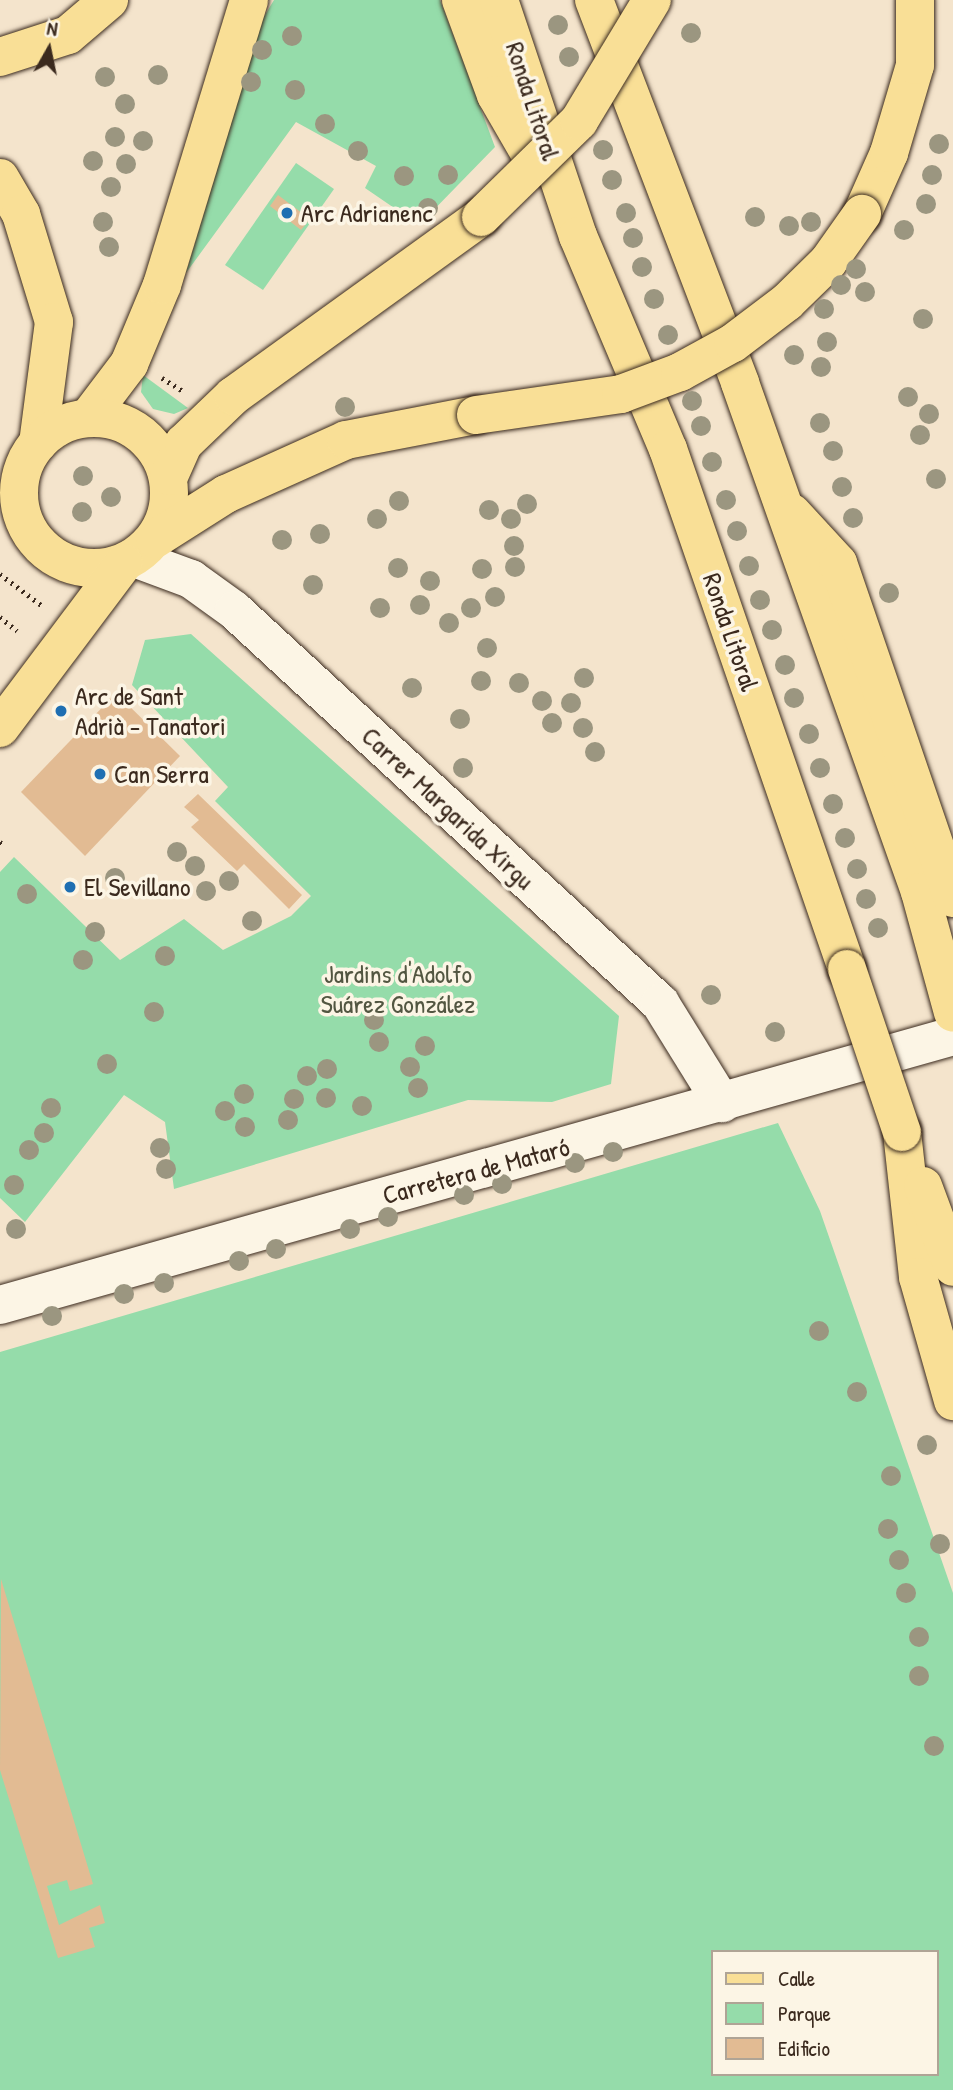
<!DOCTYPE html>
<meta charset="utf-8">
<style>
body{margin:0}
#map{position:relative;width:953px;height:2090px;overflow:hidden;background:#f4e4cc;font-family:"Patrick Hand",sans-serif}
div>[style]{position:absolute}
.green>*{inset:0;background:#95dcaa}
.building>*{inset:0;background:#e2bb93}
.path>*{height:4.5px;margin-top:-2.25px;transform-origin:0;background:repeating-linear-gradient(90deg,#3b2a1e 0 2px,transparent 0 7px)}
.roads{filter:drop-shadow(0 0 2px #3b2a1e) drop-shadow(0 0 2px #3b2a1e)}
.minor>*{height:38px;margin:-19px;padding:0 19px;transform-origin:19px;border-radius:19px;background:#fcf5e5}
.major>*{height:38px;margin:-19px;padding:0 19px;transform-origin:19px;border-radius:19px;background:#f9df96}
.major>.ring{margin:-19px;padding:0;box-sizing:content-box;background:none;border:38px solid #f9df96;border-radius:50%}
.highway>*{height:38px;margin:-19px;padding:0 19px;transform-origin:19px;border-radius:19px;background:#f9df96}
.bridges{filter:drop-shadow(0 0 2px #3b2a1e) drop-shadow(0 0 2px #3b2a1e)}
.major-bridge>*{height:38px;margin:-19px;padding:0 19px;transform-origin:19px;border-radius:19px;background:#f9df96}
.highway-bridge>*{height:38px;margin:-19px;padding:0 19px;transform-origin:19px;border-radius:19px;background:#f9df96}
.trees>*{width:20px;height:20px;margin:-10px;border-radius:50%;background:#9b9680}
.dots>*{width:19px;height:19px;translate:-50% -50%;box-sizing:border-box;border:4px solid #fcf5e5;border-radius:50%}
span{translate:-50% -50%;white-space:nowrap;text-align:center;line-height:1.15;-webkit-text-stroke:7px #fcf5e5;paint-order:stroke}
.street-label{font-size:26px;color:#3b2a1e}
.poi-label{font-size:26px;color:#3b2a1e}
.left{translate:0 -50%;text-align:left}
.park-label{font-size:26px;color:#525641}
.legend{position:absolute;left:711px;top:1950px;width:228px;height:126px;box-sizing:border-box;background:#fcf5e5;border:2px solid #afa495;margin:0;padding:9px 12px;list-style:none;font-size:21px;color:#3b2a1e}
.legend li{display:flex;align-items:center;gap:14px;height:35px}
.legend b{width:35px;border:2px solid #afa495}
.north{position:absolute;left:14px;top:14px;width:70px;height:70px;-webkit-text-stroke:5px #fcf5e5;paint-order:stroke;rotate:9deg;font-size:19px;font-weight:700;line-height:28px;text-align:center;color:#3b2a1e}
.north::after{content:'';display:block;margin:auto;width:24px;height:32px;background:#3b2a1e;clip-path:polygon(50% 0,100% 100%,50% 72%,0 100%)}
</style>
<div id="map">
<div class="green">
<i style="clip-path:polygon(274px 0,440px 0,495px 147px,419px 225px,365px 188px,376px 166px,296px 122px,186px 273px,262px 20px)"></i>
<i style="clip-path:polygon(296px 163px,334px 189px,263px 290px,225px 265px)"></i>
<i style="clip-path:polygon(143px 375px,188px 408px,174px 414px,153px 409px,141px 392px)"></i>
<i style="clip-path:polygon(191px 634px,619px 1016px,611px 1084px,552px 1102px,468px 1100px,174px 1189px,165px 1122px,124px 1095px,25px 1222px,0 1198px,0 872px,14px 857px,120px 960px,184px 919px,223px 950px,291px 916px,311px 896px,215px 801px,228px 787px,132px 685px,145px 640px)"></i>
<i style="clip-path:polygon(evenodd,778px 1123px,820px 1211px,953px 1593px,953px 2090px,0 2090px,0 1352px,778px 1123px,713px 1952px,937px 1952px,937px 2074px,713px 2074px,713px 1952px)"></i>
</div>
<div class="building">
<i style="clip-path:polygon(278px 195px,310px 219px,301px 230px,270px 206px)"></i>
<i style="clip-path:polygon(116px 693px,180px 756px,85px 856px,21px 792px)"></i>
<i style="clip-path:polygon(198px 794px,302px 895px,289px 909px,244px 864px,237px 871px,191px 827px,199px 820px,184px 807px)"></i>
<i style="clip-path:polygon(1px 1579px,93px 1884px,70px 1891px,67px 1880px,47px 1886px,59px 1925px,100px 1905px,105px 1923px,89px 1928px,95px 1947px,58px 1958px,0 1770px)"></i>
</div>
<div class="path">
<i style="left:162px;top:378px;width:26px;rotate:32deg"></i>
<i style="left:0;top:574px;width:55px;rotate:36.9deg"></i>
<i style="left:0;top:617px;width:22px;rotate:39deg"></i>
<i style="left:0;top:842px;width:6px;rotate:39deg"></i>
</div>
<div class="roads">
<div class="minor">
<i style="left:134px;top:558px;width:61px;rotate:20.2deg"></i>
<i style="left:191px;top:579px;width:53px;rotate:35.8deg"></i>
<i style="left:234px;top:610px;width:580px;rotate:42.69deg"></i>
<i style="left:660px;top:1003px;width:118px;rotate:58.2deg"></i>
<i style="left:0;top:1305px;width:990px;rotate:-15.76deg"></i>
</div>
<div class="major">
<i style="left:0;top:57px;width:71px;rotate:-17.9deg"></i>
<i style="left:68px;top:35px;width:54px;rotate:-40.5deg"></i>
<i style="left:0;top:178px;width:42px;rotate:59.7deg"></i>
<i style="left:21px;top:214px;width:113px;rotate:73deg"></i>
<i style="left:54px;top:322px;width:122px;rotate:97.5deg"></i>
<i style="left:88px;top:418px;width:68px;rotate:-52.8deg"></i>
<i style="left:129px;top:364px;width:86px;rotate:-67.3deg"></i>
<i style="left:162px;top:285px;width:298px;rotate:-73deg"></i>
<i class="ring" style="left:19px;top:418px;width:112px;height:112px"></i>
<i style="left:169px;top:476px;width:36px;rotate:-66deg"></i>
<i style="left:184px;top:443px;width:68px;rotate:-43.8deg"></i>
<i style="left:233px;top:396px;width:306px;rotate:-35.8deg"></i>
<i style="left:0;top:728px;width:206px;rotate:-53.1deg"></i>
</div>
<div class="highway">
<i style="left:461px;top:0;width:101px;rotate:69.8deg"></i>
<i style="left:496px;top:95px;width:82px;rotate:60deg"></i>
<i style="left:499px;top:0;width:249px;rotate:71.5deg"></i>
<i style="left:578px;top:236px;width:231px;rotate:67.1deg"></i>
<i style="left:668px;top:449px;width:550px;rotate:71deg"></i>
<i style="left:594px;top:0;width:410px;rotate:69.1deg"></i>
<i style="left:740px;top:383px;width:540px;rotate:70.52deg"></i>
<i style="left:920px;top:892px;width:125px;rotate:74.7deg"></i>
<i style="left:862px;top:214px;width:67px;rotate:-66.1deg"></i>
<i style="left:889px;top:153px;width:92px;rotate:-73.5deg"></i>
<i style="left:915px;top:65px;width:65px;rotate:-90deg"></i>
<i style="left:792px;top:513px;width:68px;rotate:47.4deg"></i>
<i style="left:838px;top:563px;width:354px;rotate:71.1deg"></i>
<i style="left:155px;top:539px;width:84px;rotate:-32.4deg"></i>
<i style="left:226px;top:494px;width:132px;rotate:-24.2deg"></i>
<i style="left:346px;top:440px;width:132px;rotate:-10.9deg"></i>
<i style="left:902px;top:1132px;width:146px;rotate:83.7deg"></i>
<i style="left:918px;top:1277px;width:129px;rotate:74.2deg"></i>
<i style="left:923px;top:1186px;width:86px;rotate:69.7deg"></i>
</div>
</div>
<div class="bridges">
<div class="major-bridge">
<i style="left:481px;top:217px;width:137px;rotate:-44.4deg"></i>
<i style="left:579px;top:121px;width:141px;rotate:-58.9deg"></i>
</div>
<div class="highway-bridge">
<i style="left:476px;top:415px;width:147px;rotate:-8.2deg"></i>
<i style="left:621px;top:394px;width:63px;rotate:-20.4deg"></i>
<i style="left:680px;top:372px;width:60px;rotate:-28.7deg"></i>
<i style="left:733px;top:343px;width:68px;rotate:-37.2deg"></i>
<i style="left:787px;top:302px;width:57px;rotate:-44.3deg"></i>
<i style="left:828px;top:262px;width:59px;rotate:-54.7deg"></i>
<i style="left:847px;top:969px;width:172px;rotate:71.4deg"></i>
</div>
</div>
<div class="trees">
<i style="left:558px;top:25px"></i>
<i style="left:691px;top:33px"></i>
<i style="left:292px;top:36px"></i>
<i style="left:262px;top:50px"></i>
<i style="left:569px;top:57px"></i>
<i style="left:158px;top:75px"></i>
<i style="left:105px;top:77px"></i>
<i style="left:251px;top:82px"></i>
<i style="left:295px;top:90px"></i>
<i style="left:125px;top:104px"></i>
<i style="left:325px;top:124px"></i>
<i style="left:115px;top:137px"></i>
<i style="left:143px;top:141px"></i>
<i style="left:939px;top:144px"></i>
<i style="left:603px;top:150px"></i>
<i style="left:358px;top:151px"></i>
<i style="left:93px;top:161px"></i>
<i style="left:126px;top:164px"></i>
<i style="left:448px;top:175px"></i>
<i style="left:932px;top:175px"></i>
<i style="left:404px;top:176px"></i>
<i style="left:612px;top:180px"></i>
<i style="left:111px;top:187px"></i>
<i style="left:926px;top:204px"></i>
<i style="left:428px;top:208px"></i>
<i style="left:626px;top:213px"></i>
<i style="left:755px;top:217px"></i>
<i style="left:103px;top:222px"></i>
<i style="left:811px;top:222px"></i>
<i style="left:789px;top:226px"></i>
<i style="left:904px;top:230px"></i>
<i style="left:633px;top:238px"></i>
<i style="left:109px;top:247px"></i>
<i style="left:642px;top:267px"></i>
<i style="left:856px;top:269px"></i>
<i style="left:841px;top:285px"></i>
<i style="left:865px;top:292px"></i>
<i style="left:654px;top:299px"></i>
<i style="left:824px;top:309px"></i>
<i style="left:923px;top:319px"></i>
<i style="left:668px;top:335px"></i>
<i style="left:827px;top:342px"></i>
<i style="left:794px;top:355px"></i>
<i style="left:821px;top:367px"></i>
<i style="left:908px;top:397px"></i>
<i style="left:692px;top:401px"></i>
<i style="left:345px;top:407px"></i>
<i style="left:929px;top:414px"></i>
<i style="left:820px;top:423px"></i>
<i style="left:701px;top:426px"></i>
<i style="left:920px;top:435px"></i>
<i style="left:833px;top:451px"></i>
<i style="left:712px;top:462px"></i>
<i style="left:83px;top:476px"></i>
<i style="left:936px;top:479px"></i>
<i style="left:842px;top:487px"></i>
<i style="left:111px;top:497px"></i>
<i style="left:726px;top:500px"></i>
<i style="left:399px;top:501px"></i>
<i style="left:527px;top:504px"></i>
<i style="left:489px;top:510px"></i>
<i style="left:82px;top:512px"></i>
<i style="left:853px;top:518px"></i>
<i style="left:377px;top:519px"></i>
<i style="left:511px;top:519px"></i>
<i style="left:737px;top:531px"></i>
<i style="left:320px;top:534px"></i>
<i style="left:282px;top:540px"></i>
<i style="left:514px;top:546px"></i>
<i style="left:749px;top:566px"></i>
<i style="left:515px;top:567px"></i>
<i style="left:398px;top:568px"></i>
<i style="left:482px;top:569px"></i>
<i style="left:430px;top:581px"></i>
<i style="left:313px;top:585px"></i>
<i style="left:889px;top:593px"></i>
<i style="left:495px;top:597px"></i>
<i style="left:760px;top:600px"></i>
<i style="left:420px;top:605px"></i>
<i style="left:380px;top:608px"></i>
<i style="left:471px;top:608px"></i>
<i style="left:449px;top:623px"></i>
<i style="left:772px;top:630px"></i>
<i style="left:487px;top:648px"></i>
<i style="left:785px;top:665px"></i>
<i style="left:584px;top:678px"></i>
<i style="left:481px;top:681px"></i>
<i style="left:519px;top:683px"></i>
<i style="left:412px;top:688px"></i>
<i style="left:794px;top:698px"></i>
<i style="left:542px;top:701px"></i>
<i style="left:571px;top:703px"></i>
<i style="left:460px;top:719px"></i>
<i style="left:552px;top:723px"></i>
<i style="left:583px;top:728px"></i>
<i style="left:809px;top:734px"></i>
<i style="left:595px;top:752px"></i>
<i style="left:463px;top:768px"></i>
<i style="left:820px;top:768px"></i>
<i style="left:833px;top:804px"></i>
<i style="left:845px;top:838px"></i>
<i style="left:177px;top:852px"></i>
<i style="left:195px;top:866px"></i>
<i style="left:857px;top:869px"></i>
<i style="left:115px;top:878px"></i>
<i style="left:229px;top:881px"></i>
<i style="left:206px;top:891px"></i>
<i style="left:27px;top:894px"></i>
<i style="left:866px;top:899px"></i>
<i style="left:252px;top:921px"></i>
<i style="left:878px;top:928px"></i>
<i style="left:95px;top:932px"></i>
<i style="left:165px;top:956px"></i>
<i style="left:83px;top:960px"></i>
<i style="left:711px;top:995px"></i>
<i style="left:154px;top:1012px"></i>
<i style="left:374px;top:1020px"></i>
<i style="left:775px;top:1032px"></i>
<i style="left:379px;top:1042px"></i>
<i style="left:425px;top:1046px"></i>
<i style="left:107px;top:1064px"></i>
<i style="left:410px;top:1067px"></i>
<i style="left:327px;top:1069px"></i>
<i style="left:307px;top:1076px"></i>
<i style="left:418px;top:1088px"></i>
<i style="left:244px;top:1094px"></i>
<i style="left:326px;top:1098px"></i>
<i style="left:294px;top:1099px"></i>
<i style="left:362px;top:1106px"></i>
<i style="left:51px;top:1108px"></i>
<i style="left:225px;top:1111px"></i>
<i style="left:288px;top:1120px"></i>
<i style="left:245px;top:1127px"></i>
<i style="left:44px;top:1133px"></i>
<i style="left:160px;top:1148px"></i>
<i style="left:29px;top:1150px"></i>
<i style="left:613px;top:1152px"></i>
<i style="left:575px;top:1163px"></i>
<i style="left:166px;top:1169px"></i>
<i style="left:502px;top:1184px"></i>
<i style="left:14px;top:1185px"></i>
<i style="left:464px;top:1195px"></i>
<i style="left:388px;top:1217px"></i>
<i style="left:16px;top:1229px"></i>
<i style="left:350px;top:1229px"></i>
<i style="left:276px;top:1249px"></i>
<i style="left:239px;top:1261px"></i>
<i style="left:164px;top:1283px"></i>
<i style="left:124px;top:1294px"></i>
<i style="left:52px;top:1316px"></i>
<i style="left:819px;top:1331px"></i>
<i style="left:857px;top:1392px"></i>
<i style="left:927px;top:1445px"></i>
<i style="left:891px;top:1476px"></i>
<i style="left:888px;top:1529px"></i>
<i style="left:940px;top:1544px"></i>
<i style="left:899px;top:1560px"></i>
<i style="left:906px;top:1593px"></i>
<i style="left:919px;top:1637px"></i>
<i style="left:919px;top:1676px"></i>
<i style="left:934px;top:1746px"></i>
</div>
<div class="dots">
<i style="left:287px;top:213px;background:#1f6fb2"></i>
<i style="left:61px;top:711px;background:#1f6fb2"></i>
<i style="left:100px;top:774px;background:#1f6fb2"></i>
<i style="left:70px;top:887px;background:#1f6fb2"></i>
</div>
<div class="street-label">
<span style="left:533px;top:101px;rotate:72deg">Ronda Litoral</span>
<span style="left:731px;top:632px;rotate:71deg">Ronda Litoral</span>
<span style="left:448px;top:808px;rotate:43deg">Carrer Margarida Xirgu</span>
<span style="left:476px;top:1171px;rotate:-15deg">Carretera de Mataró</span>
</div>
<div class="poi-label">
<span class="left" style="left:301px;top:213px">Arc Adrianenc</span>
<span class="left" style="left:75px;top:711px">Arc de Sant<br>Adrià - Tanatori</span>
<span class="left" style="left:114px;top:774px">Can Serra</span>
<span class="left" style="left:84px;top:887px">El Sevillano</span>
</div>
<div class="park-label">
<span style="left:398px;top:989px">Jardins d'Adolfo<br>Suárez González</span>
</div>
<ul class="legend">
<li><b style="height:9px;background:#f9df96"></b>Calle</li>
<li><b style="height:19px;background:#95dcaa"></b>Parque</li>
<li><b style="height:19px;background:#e2bb93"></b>Edificio</li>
</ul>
<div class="north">N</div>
</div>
